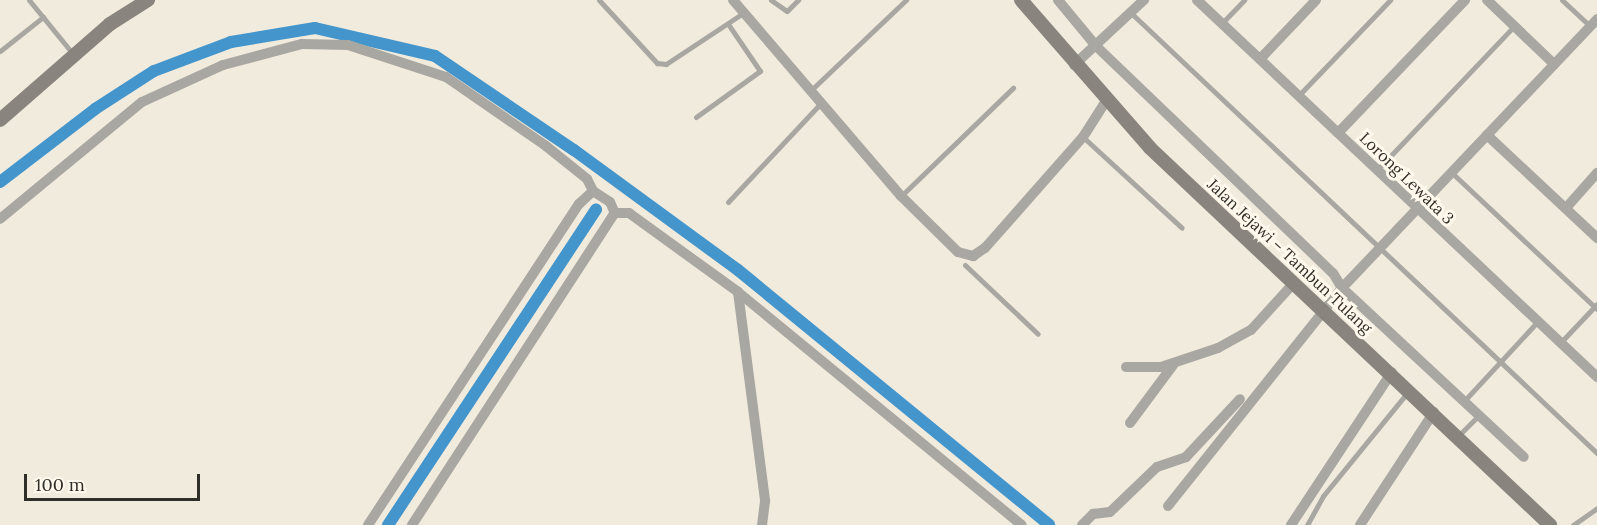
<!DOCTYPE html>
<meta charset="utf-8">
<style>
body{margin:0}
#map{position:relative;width:1597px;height:525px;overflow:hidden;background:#f1ebde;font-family:Lora,serif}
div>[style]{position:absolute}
.canal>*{height:12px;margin:-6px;padding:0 6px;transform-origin:6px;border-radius:6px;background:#4395cb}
.lane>*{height:5px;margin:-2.5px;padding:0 2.5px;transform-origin:2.5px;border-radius:2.5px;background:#a9a7a1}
.street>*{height:10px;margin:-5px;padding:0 5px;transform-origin:5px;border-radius:5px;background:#a9a7a1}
.secondary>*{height:14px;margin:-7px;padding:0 7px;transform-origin:7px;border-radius:7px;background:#89857e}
span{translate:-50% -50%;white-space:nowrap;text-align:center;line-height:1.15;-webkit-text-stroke:6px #fff8ec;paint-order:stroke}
.street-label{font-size:16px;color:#302e29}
.scale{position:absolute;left:24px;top:474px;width:176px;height:27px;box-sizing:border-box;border:3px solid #302e29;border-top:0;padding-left:8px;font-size:18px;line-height:21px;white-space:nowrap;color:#302e29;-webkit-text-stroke:4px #fff8ec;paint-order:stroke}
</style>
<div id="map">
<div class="canal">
<i style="left:0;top:182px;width:120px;rotate:-37.5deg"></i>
<i style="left:95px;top:109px;width:70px;rotate:-32.8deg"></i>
<i style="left:154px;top:71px;width:82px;rotate:-20.6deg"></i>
<i style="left:231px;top:42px;width:85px;rotate:-9.5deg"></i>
<i style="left:315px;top:28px;width:123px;rotate:13.1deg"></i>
<i style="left:435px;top:56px;width:168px;rotate:34.1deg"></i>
<i style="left:574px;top:150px;width:203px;rotate:36.2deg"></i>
<i style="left:738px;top:270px;width:402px;rotate:39.3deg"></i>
<i style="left:388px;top:525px;width:378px;rotate:-56.6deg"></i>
</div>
<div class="lane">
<i style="left:29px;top:0;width:70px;rotate:50.8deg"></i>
<i style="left:599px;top:0;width:86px;rotate:47.4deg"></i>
<i style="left:657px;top:63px;width:9px;rotate:6deg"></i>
<i style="left:666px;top:64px;width:92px;rotate:-33.5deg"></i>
<i style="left:771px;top:0;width:19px;rotate:35deg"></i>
<i style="left:787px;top:11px;width:16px;rotate:-45deg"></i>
<i style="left:1562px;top:0;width:40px;rotate:43deg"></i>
<i style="left:1131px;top:13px;width:641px;rotate:43.36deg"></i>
<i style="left:1222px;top:23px;width:32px;rotate:-46deg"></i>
<i style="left:0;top:51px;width:55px;rotate:-38.3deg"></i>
<i style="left:809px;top:92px;width:134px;rotate:-43.5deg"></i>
<i style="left:1299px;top:95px;width:132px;rotate:-46.2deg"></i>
<i style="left:696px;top:117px;width:79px;rotate:-35.7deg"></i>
<i style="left:760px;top:71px;width:57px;rotate:-124.2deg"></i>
<i style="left:1083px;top:137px;width:134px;rotate:42.6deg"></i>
<i style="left:1377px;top:170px;width:199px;rotate:-46.4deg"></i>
<i style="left:1451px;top:172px;width:200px;rotate:43.2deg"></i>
<i style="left:901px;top:196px;width:156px;rotate:-44deg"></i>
<i style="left:728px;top:202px;width:133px;rotate:-46.8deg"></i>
<i style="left:965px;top:265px;width:100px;rotate:43.4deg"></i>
<i style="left:1560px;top:343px;width:54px;rotate:-46.5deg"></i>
<i style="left:1464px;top:401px;width:109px;rotate:-47.2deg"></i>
<i style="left:1459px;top:435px;width:28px;rotate:-45deg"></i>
<i style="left:1307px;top:525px;width:33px;rotate:-61deg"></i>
<i style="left:1323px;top:496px;width:133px;rotate:-50.8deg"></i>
<i style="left:1573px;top:525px;width:29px;rotate:-35deg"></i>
</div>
<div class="street">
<i style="left:733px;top:0;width:258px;rotate:49.4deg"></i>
<i style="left:901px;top:196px;width:80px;rotate:44.5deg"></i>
<i style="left:958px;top:252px;width:16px;rotate:15deg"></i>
<i style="left:973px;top:256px;width:14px;rotate:-34deg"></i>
<i style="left:985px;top:248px;width:148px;rotate:-48.6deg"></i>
<i style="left:1083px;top:137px;width:43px;rotate:-57.4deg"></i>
<i style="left:1058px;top:0;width:60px;rotate:50.4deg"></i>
<i style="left:1096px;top:46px;width:328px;rotate:43.8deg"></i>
<i style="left:1333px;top:273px;width:17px;rotate:59deg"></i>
<i style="left:1342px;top:288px;width:248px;rotate:42.9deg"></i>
<i style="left:1197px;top:0;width:550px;rotate:43.3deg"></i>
<i style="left:1487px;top:0;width:93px;rotate:43.7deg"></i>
<i style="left:1261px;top:58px;width:80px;rotate:-46.5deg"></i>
<i style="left:1074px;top:65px;width:96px;rotate:-42.9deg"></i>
<i style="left:1338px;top:133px;width:184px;rotate:-46.3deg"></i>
<i style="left:1487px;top:135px;width:151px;rotate:43.1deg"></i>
<i style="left:1566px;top:208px;width:47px;rotate:-48.5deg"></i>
<i style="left:615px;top:213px;width:14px"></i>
<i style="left:629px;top:213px;width:135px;rotate:35.9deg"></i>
<i style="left:738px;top:292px;width:367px;rotate:39.4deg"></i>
<i style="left:0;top:219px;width:184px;rotate:-39.5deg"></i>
<i style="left:142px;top:102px;width:89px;rotate:-24.6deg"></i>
<i style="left:223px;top:65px;width:82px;rotate:-14.9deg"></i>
<i style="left:302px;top:44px;width:46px;rotate:1.2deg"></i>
<i style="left:348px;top:45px;width:103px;rotate:18.1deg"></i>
<i style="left:446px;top:77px;width:121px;rotate:34.6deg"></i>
<i style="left:546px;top:146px;width:53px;rotate:38.8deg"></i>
<i style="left:587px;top:179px;width:13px;rotate:63deg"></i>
<i style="left:738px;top:292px;width:211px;rotate:82.6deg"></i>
<i style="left:765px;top:501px;width:24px;rotate:97deg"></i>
<i style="left:1126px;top:367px;width:35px"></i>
<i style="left:1161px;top:367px;width:60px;rotate:-18.4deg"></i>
<i style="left:1218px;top:348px;width:38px;rotate:-29deg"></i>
<i style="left:1251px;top:330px;width:62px;rotate:-47.6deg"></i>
<i style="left:1130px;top:423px;width:72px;rotate:-53.4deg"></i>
<i style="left:1168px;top:506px;width:279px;rotate:-51.4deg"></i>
<i style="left:1342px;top:288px;width:371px;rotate:-46.5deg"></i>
<i style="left:368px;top:525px;width:384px;rotate:-56.7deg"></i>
<i style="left:579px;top:204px;width:19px;rotate:-43deg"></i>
<i style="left:593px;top:191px;width:20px;rotate:33deg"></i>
<i style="left:610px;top:202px;width:12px;rotate:66deg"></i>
<i style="left:412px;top:525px;width:372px;rotate:-57deg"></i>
<i style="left:1082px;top:525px;width:16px;rotate:-45deg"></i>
<i style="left:1093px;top:514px;width:17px;rotate:-7deg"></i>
<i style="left:1110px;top:512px;width:65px;rotate:-43.8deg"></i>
<i style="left:1157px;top:467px;width:31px;rotate:-19deg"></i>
<i style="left:1186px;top:457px;width:79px;rotate:-47deg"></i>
<i style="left:1291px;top:525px;width:183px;rotate:-56.6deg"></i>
<i style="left:1360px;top:525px;width:135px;rotate:-56.8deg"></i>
</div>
<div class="secondary">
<i style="left:1021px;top:0;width:196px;rotate:48.9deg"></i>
<i style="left:1150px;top:148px;width:550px;rotate:43.3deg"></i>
<i style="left:0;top:120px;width:146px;rotate:-41.1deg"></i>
<i style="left:110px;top:24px;width:45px;rotate:-32.3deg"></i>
</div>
<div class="street-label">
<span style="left:1407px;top:178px;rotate:44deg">Lorong Lewata 3</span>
<span style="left:1290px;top:256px;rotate:43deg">Jalan Jejawi – Tambun Tulang</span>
</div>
<div class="scale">100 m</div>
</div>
